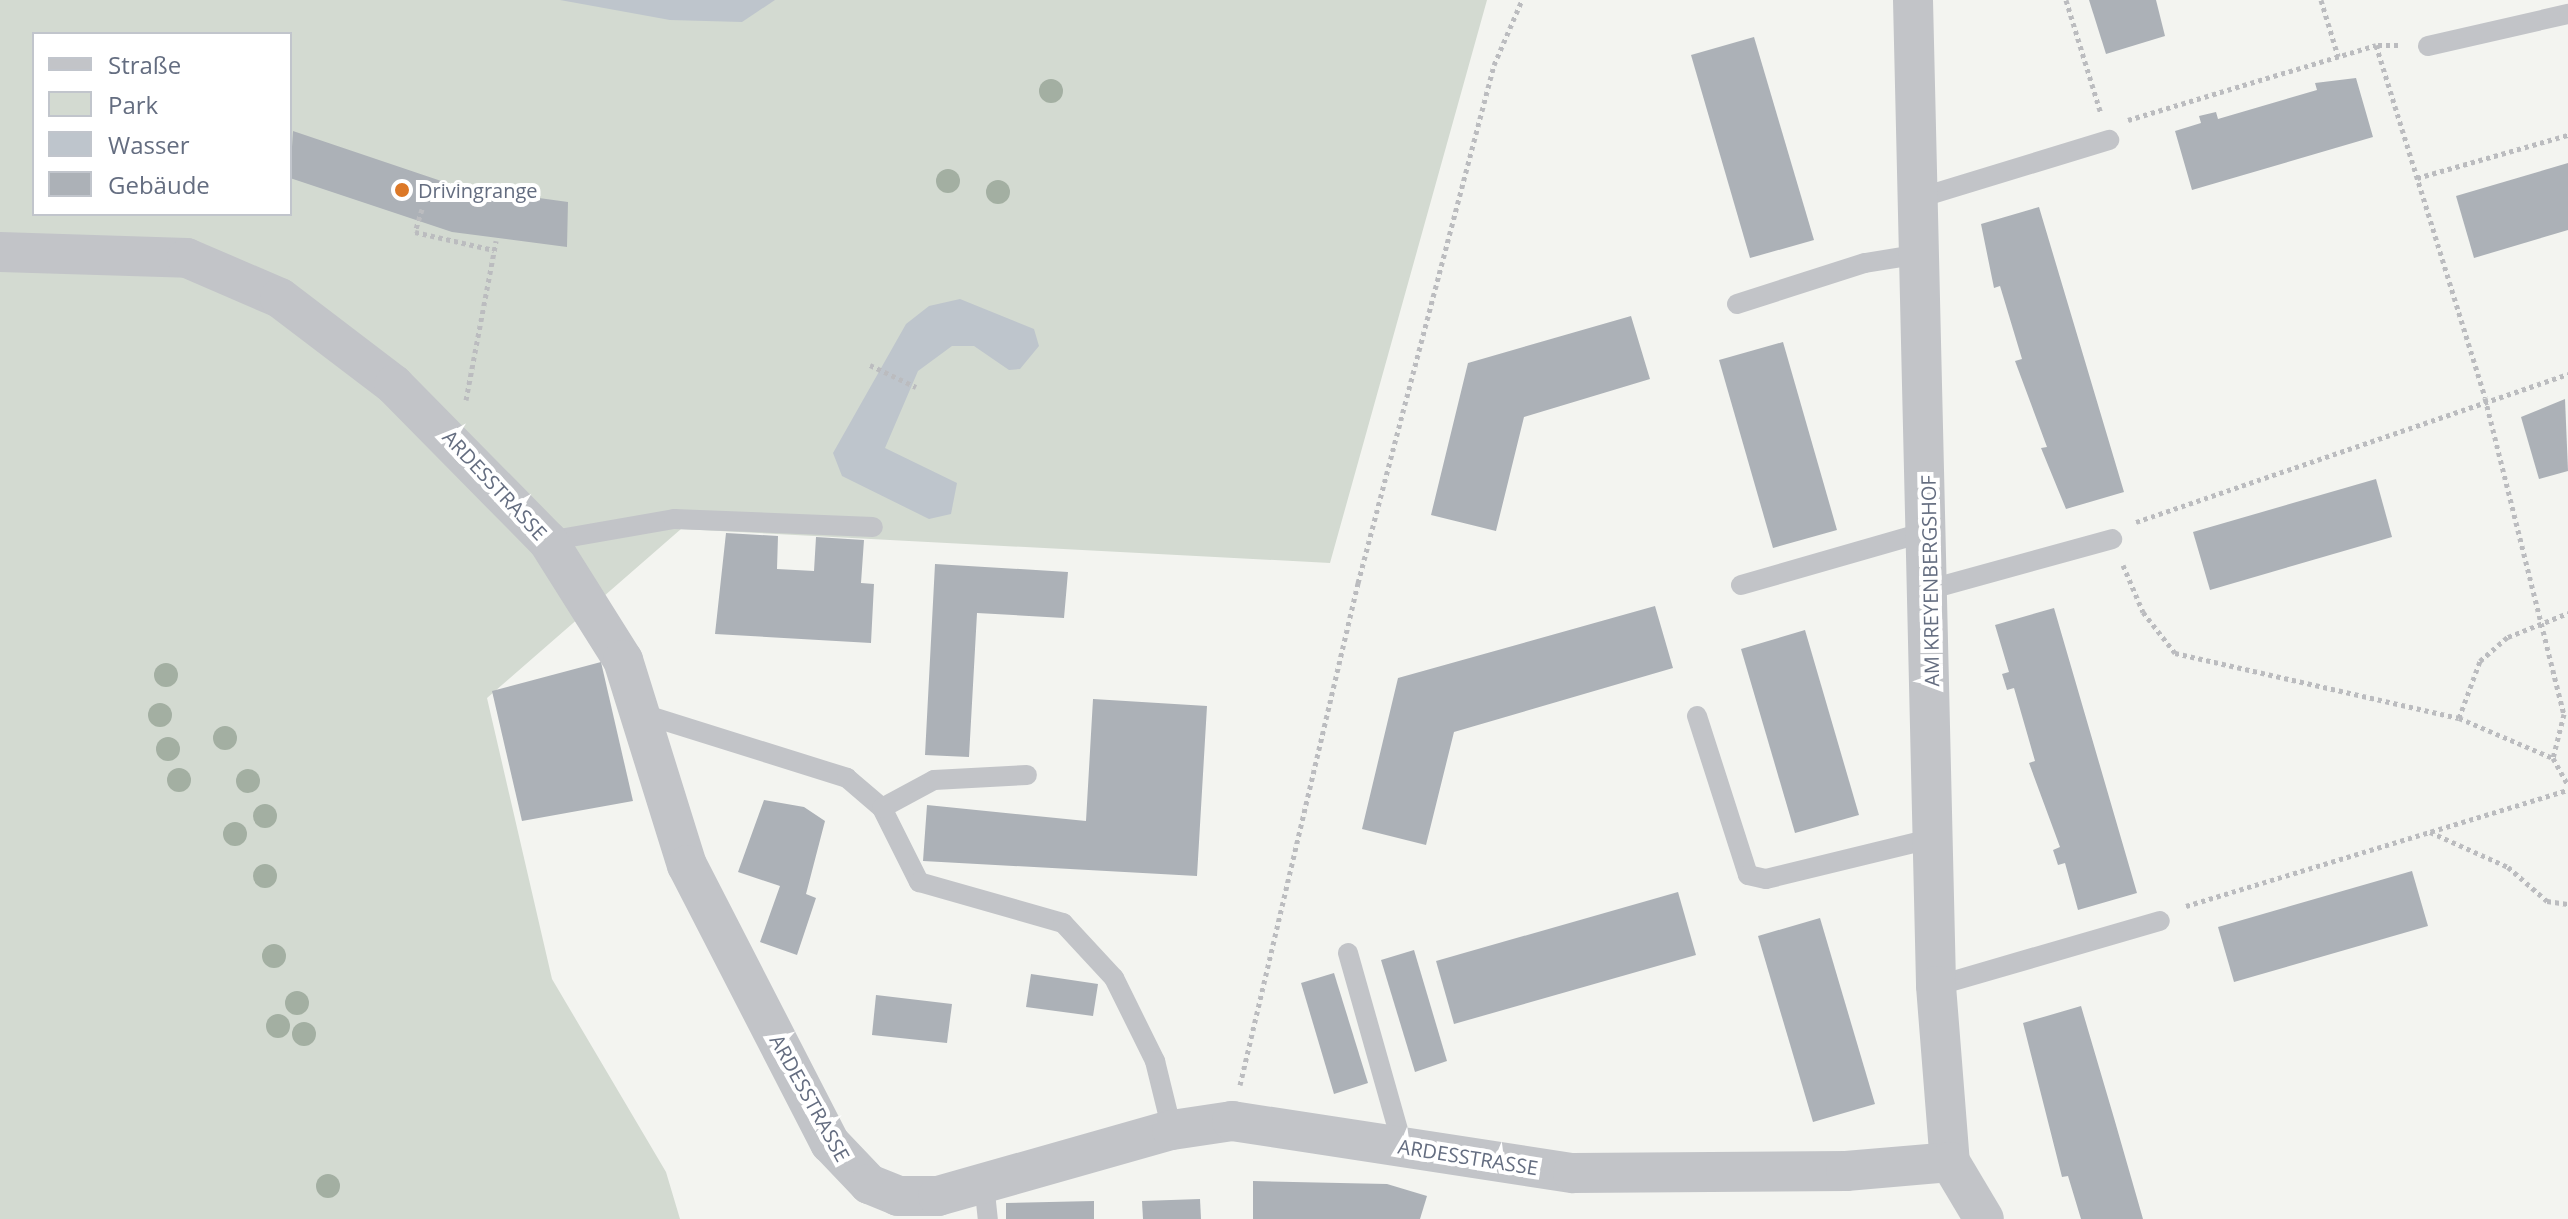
<!DOCTYPE html>
<meta charset="utf-8">
<style>
body{margin:0}
#map{position:relative;width:2568px;height:1219px;overflow:hidden;background:#f3f4f0;font-family:"Open Sans",sans-serif}
div>[style]{position:absolute}
.green>*{inset:0;background:#d3dad1}
.water>*{inset:0;background:#bec5cc}
.building>*{inset:0;background:#acb1b7}
.path>*{height:5px;margin-top:-2.5px;transform-origin:0;background:repeating-linear-gradient(90deg,#bbbcbf 0 4px,transparent 0 8px)}
.service>*{height:20px;margin:-10px;padding:0 10px;transform-origin:10px;border-radius:10px;background:#c2c4c8}
.minor>*{height:40px;margin:-20px;padding:0 20px;transform-origin:20px;border-radius:20px;background:#c2c4c8}
.trees>*{width:24px;height:24px;margin:-12px;border-radius:50%;background:#a3afa2}
.dots>*{width:22px;height:22px;translate:-50% -50%;box-sizing:border-box;border:4px solid #fff;border-radius:50%}
span{translate:-50% -50%;white-space:nowrap;text-align:center;line-height:1.15;-webkit-text-stroke:8px #fff;paint-order:stroke}
.poi-label{font-size:20px;color:#646d80}
.left{translate:0 -50%;text-align:left}
.street-label{font-size:20px;color:#646d80}
.legend{position:absolute;left:32px;top:32px;width:260px;height:184px;box-sizing:border-box;background:#fff;border:2px solid #c1c5cc;margin:0;padding:10px 14px;list-style:none;font-size:24px;color:#646d80}
.legend li{display:flex;align-items:center;gap:16px;height:40px}
.legend b{width:40px;border:2px solid #c1c5cc}
</style>
<div id="map">
<div class="green">
<i style="clip-path:polygon(evenodd,0 0,1487px 0,1330px 563px,681px 529px,487px 698px,552px 979px,666px 1172px,680px 1219px,0 1219px,0 0,34px 34px,290px 34px,290px 214px,34px 214px,34px 34px)"></i>
</div>
<div class="water">
<i style="clip-path:polygon(560px 0,775px 0,742px 22px,670px 20px)"></i>
<i style="clip-path:polygon(960px 299px,1034px 329px,1039px 346px,1020px 369px,1009px 370px,974px 346px,952px 346px,918px 371px,885px 448px,957px 483px,951px 514px,929px 519px,842px 476px,833px 453px,906px 324px,929px 306px)"></i>
</div>
<div class="building">
<i style="clip-path:polygon(2089px 0,2156px 0,2165px 36px,2106px 54px)"></i>
<i style="clip-path:polygon(1754px 37px,1814px 240px,1750px 258px,1691px 55px)"></i>
<i style="clip-path:polygon(2356px 78px,2373px 137px,2192px 190px,2175px 131px,2201px 123px,2199px 116px,2216px 112px,2218px 119px,2317px 90px,2315px 83px)"></i>
<i style="clip-path:polygon(293px 131px,459px 187px,568px 202px,567px 247px,452px 232px,290px 178px)"></i>
<i style="clip-path:polygon(2568px 163px,2568px 230px,2474px 258px,2456px 196px)"></i>
<i style="clip-path:polygon(2039px 207px,2124px 492px,2066px 509px,2041px 448px,2047px 447px,2015px 361px,2022px 359px,2000px 286px,1994px 288px,1981px 224px)"></i>
<i style="clip-path:polygon(1631px 316px,1650px 379px,1524px 417px,1496px 531px,1431px 515px,1468px 363px)"></i>
<i style="clip-path:polygon(1783px 342px,1837px 530px,1773px 548px,1719px 360px)"></i>
<i style="clip-path:polygon(2565px 399px,2568px 471px,2539px 479px,2521px 417px)"></i>
<i style="clip-path:polygon(2376px 479px,2392px 537px,2210px 590px,2193px 532px)"></i>
<i style="clip-path:polygon(726px 533px,778px 536px,777px 569px,814px 571px,816px 537px,864px 540px,861px 583px,874px 584px,871px 643px,715px 634px)"></i>
<i style="clip-path:polygon(935px 564px,1068px 572px,1064px 618px,977px 613px,969px 757px,925px 755px)"></i>
<i style="clip-path:polygon(1655px 606px,1673px 668px,1454px 732px,1426px 845px,1362px 829px,1398px 678px)"></i>
<i style="clip-path:polygon(2054px 608px,2137px 893px,2078px 910px,2065px 863px,2058px 865px,2053px 850px,2060px 847px,2029px 763px,2035px 761px,2014px 688px,2007px 690px,2002px 674px,2009px 672px,1995px 625px)"></i>
<i style="clip-path:polygon(1805px 630px,1859px 815px,1795px 833px,1741px 649px)"></i>
<i style="clip-path:polygon(601px 662px,633px 801px,522px 821px,492px 691px)"></i>
<i style="clip-path:polygon(1093px 699px,1207px 706px,1197px 876px,923px 861px,927px 805px,1086px 821px)"></i>
<i style="clip-path:polygon(764px 800px,804px 807px,825px 821px,806px 894px,816px 898px,797px 955px,760px 942px,780px 886px,738px 872px)"></i>
<i style="clip-path:polygon(2412px 871px,2428px 926px,2234px 982px,2218px 927px)"></i>
<i style="clip-path:polygon(1678px 892px,1696px 955px,1454px 1024px,1436px 961px)"></i>
<i style="clip-path:polygon(1820px 918px,1875px 1104px,1813px 1122px,1758px 936px)"></i>
<i style="clip-path:polygon(1414px 950px,1447px 1061px,1415px 1072px,1381px 960px)"></i>
<i style="clip-path:polygon(1334px 973px,1368px 1083px,1334px 1094px,1301px 983px)"></i>
<i style="clip-path:polygon(1031px 974px,1098px 984px,1093px 1016px,1026px 1007px)"></i>
<i style="clip-path:polygon(876px 995px,952px 1004px,947px 1043px,872px 1035px)"></i>
<i style="clip-path:polygon(2081px 1006px,2114px 1118px,2143px 1219px,2081px 1219px,2068px 1176px,2062px 1177px,2023px 1023px)"></i>
<i style="clip-path:polygon(1253px 1181px,1387px 1184px,1427px 1196px,1420px 1219px,1253px 1219px)"></i>
<i style="clip-path:polygon(1200px 1199px,1201px 1219px,1143px 1219px,1142px 1201px)"></i>
<i style="clip-path:polygon(1094px 1201px,1094px 1219px,1006px 1219px,1006px 1203px)"></i>
</div>
<div class="path">
<i style="left:2066px;top:0;width:119px;rotate:72.9deg"></i>
<i style="left:2321px;top:0;width:59px;rotate:73.1deg"></i>
<i style="left:2398px;top:45px;width:22px;rotate:180deg"></i>
<i style="left:2376px;top:45px;width:369px;rotate:72.8deg"></i>
<i style="left:2485px;top:398px;width:326px;rotate:76deg"></i>
<i style="left:2564px;top:714px;width:45px;rotate:104deg"></i>
<i style="left:2128px;top:120px;width:259px;rotate:-16.8deg"></i>
<i style="left:2417px;top:178px;width:157px;rotate:-15.9deg"></i>
<i style="left:422px;top:209px;width:24px;rotate:107deg"></i>
<i style="left:415px;top:232px;width:81px;rotate:12.8deg"></i>
<i style="left:870px;top:365px;width:51px;rotate:25.6deg"></i>
<i style="left:466px;top:400px;width:162px;rotate:-79.3deg"></i>
<i style="left:2136px;top:522px;width:457px;rotate:-18.9deg"></i>
<i style="left:2123px;top:565px;width:51px;rotate:66.9deg"></i>
<i style="left:2143px;top:612px;width:52px;rotate:52deg"></i>
<i style="left:2175px;top:653px;width:291px;rotate:12.9deg"></i>
<i style="left:2459px;top:718px;width:102px;rotate:23.1deg"></i>
<i style="left:2553px;top:758px;width:31px;rotate:61deg"></i>
<i style="left:2459px;top:718px;width:61px;rotate:-69.8deg"></i>
<i style="left:2480px;top:661px;width:37px;rotate:-41deg"></i>
<i style="left:2508px;top:637px;width:65px;rotate:-21.8deg"></i>
<i style="left:2430px;top:832px;width:85px;rotate:24.2deg"></i>
<i style="left:2508px;top:867px;width:52px;rotate:41.1deg"></i>
<i style="left:2547px;top:901px;width:21px;rotate:8deg"></i>
<i style="left:2186px;top:906px;width:399px;rotate:-16.9deg"></i>
<i style="left:1240px;top:1085px;width:516px;rotate:-76.77deg"></i>
<i style="left:1358px;top:583px;width:536px;rotate:-75.29deg"></i>
<i style="left:1494px;top:65px;width:71px;rotate:-66.7deg"></i>
</div>
<div class="service">
<i style="left:2428px;top:46px;width:144px;rotate:-12.9deg"></i>
<i style="left:1919px;top:198px;width:199px;rotate:-17deg"></i>
<i style="left:1737px;top:304px;width:134px;rotate:-17.8deg"></i>
<i style="left:1865px;top:263px;width:57px;rotate:-9.1deg"></i>
<i style="left:548px;top:541px;width:128px;rotate:-9.9deg"></i>
<i style="left:674px;top:519px;width:199px;rotate:2.3deg"></i>
<i style="left:1741px;top:585px;width:196px;rotate:-16deg"></i>
<i style="left:1931px;top:589px;width:188px;rotate:-15.4deg"></i>
<i style="left:640px;top:713px;width:217px;rotate:17.4deg"></i>
<i style="left:847px;top:778px;width:46px;rotate:40.6deg"></i>
<i style="left:882px;top:808px;width:83px;rotate:63.4deg"></i>
<i style="left:919px;top:882px;width:150px;rotate:15.9deg"></i>
<i style="left:1063px;top:923px;width:75px;rotate:47.2deg"></i>
<i style="left:1114px;top:978px;width:93px;rotate:63.7deg"></i>
<i style="left:1155px;top:1061px;width:71px;rotate:76.2deg"></i>
<i style="left:1697px;top:716px;width:167px;rotate:72.2deg"></i>
<i style="left:1748px;top:875px;width:18px;rotate:13deg"></i>
<i style="left:1766px;top:879px;width:173px;rotate:-13.7deg"></i>
<i style="left:882px;top:808px;width:59px;rotate:-28.3deg"></i>
<i style="left:934px;top:780px;width:93px;rotate:-3.1deg"></i>
<i style="left:1348px;top:953px;width:202px;rotate:74.2deg"></i>
<i style="left:1936px;top:986px;width:233px;rotate:-16.2deg"></i>
<i style="left:984px;top:1183px;width:36px;rotate:84deg"></i>
</div>
<div class="minor">
<i style="left:1913px;top:0;width:986px;rotate:88.66deg"></i>
<i style="left:1936px;top:986px;width:177px;rotate:85.5deg"></i>
<i style="left:0;top:252px;width:187px;rotate:1.8deg"></i>
<i style="left:187px;top:258px;width:101px;rotate:23.3deg"></i>
<i style="left:280px;top:298px;width:143px;rotate:37.3deg"></i>
<i style="left:394px;top:385px;width:219px;rotate:45.4deg"></i>
<i style="left:548px;top:541px;width:141px;rotate:57.8deg"></i>
<i style="left:623px;top:660px;width:215px;rotate:72.7deg"></i>
<i style="left:687px;top:865px;width:313px;rotate:62.8deg"></i>
<i style="left:830px;top:1143px;width:57px;rotate:46.4deg"></i>
<i style="left:869px;top:1184px;width:31px;rotate:22deg"></i>
<i style="left:898px;top:1196px;width:40px"></i>
<i style="left:938px;top:1196px;width:243px;rotate:-15.8deg"></i>
<i style="left:1172px;top:1130px;width:61px;rotate:-8.5deg"></i>
<i style="left:1232px;top:1121px;width:345px;rotate:8.7deg"></i>
<i style="left:1573px;top:1173px;width:273px;rotate:-0.4deg"></i>
<i style="left:1846px;top:1171px;width:104px;rotate:-4.9deg"></i>
<i style="left:1950px;top:1162px;width:66px;rotate:59.2deg"></i>
</div>
<div class="trees">
<i style="left:1051px;top:91px"></i>
<i style="left:948px;top:181px"></i>
<i style="left:998px;top:192px"></i>
<i style="left:166px;top:675px"></i>
<i style="left:160px;top:715px"></i>
<i style="left:225px;top:738px"></i>
<i style="left:168px;top:749px"></i>
<i style="left:179px;top:780px"></i>
<i style="left:248px;top:781px"></i>
<i style="left:265px;top:816px"></i>
<i style="left:235px;top:834px"></i>
<i style="left:265px;top:876px"></i>
<i style="left:274px;top:956px"></i>
<i style="left:297px;top:1003px"></i>
<i style="left:278px;top:1026px"></i>
<i style="left:304px;top:1034px"></i>
<i style="left:328px;top:1186px"></i>
</div>
<div class="dots">
<i style="left:402px;top:190px;background:#dc7827"></i>
</div>
<div class="poi-label">
<span class="left" style="left:418px;top:190px">Drivingrange</span>
</div>
<div class="street-label">
<span style="left:495px;top:485px;rotate:47deg">ARDESSTRASSE</span>
<span style="left:1930px;top:581px;rotate:-91deg">AM KREYENBERGSHOF</span>
<span style="left:810px;top:1098px;rotate:61deg">ARDESSTRASSE</span>
<span style="left:1468px;top:1157px;rotate:9deg">ARDESSTRASSE</span>
</div>
<ul class="legend">
<li><b style="height:10px;background:#c2c4c8"></b>Straße</li>
<li><b style="height:22px;background:#d3dad1"></b>Park</li>
<li><b style="height:22px;background:#bec5cc"></b>Wasser</li>
<li><b style="height:22px;background:#acb1b7"></b>Gebäude</li>
</ul>
</div>
